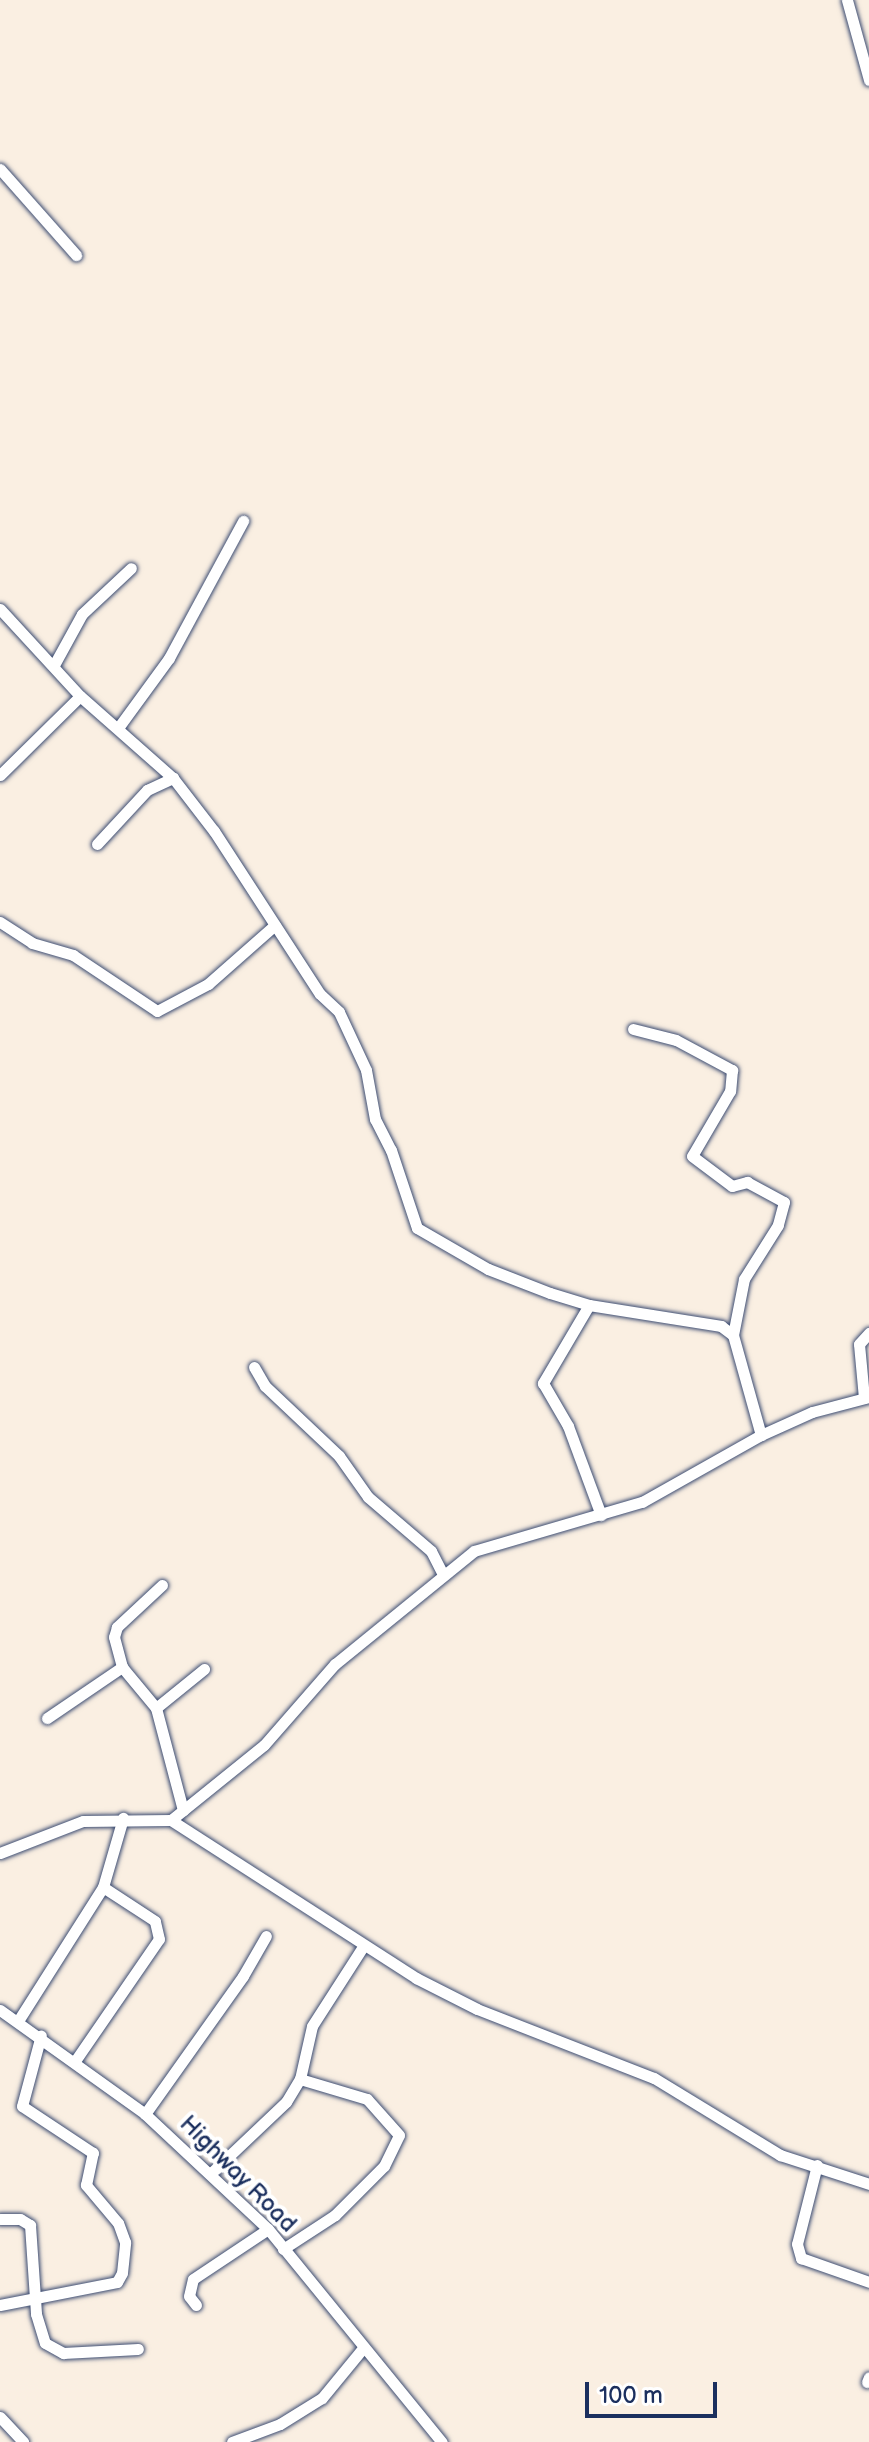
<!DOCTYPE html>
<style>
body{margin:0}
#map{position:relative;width:869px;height:2442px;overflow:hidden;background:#faefe2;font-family:"Balsamiq Sans",sans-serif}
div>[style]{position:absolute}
.roads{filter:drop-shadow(0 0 2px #3c4c72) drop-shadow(0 0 2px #3c4c72)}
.minor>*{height:11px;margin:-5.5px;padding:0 5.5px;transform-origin:5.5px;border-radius:5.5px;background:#fff}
span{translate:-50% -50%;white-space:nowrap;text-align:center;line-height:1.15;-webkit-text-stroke:8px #fff;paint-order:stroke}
.street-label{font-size:24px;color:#1b2f5e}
.scale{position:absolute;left:585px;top:2382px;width:132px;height:36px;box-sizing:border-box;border:4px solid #1b2f5e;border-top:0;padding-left:10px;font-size:24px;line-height:28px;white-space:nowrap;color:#1b2f5e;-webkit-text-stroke:6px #fff;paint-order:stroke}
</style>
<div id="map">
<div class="roads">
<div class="minor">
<i style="left:847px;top:0;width:83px;rotate:74.6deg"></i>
<i style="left:0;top:169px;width:115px;rotate:48.5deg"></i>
<i style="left:0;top:609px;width:118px;rotate:47.4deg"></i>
<i style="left:80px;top:696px;width:124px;rotate:41.4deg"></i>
<i style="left:173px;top:778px;width:67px;rotate:52.3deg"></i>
<i style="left:214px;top:831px;width:194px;rotate:57deg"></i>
<i style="left:320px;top:994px;width:26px;rotate:43deg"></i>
<i style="left:339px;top:1012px;width:64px;rotate:65deg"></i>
<i style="left:366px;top:1070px;width:50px;rotate:79.6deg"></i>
<i style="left:375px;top:1119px;width:35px;rotate:63deg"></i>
<i style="left:391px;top:1150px;width:82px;rotate:71.6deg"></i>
<i style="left:417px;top:1228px;width:82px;rotate:30deg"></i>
<i style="left:488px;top:1269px;width:66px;rotate:21.2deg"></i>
<i style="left:550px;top:1293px;width:41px;rotate:17.1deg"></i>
<i style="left:589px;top:1305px;width:134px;rotate:9deg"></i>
<i style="left:721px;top:1326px;width:15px;rotate:37deg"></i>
<i style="left:733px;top:1335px;width:104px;rotate:74.4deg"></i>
<i style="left:54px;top:665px;width:58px;rotate:-61.2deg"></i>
<i style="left:82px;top:614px;width:67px;rotate:-43.2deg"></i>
<i style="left:118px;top:728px;width:87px;rotate:-53.9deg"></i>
<i style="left:169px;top:658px;width:156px;rotate:-61.6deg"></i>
<i style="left:0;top:775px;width:112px;rotate:-44.6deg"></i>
<i style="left:97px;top:844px;width:74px;rotate:-47.2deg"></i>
<i style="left:147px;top:790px;width:29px;rotate:-25deg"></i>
<i style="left:0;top:922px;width:38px;rotate:33deg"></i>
<i style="left:32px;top:943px;width:43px;rotate:16.3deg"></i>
<i style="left:73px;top:955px;width:101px;rotate:33.7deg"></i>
<i style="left:157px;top:1011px;width:58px;rotate:-27.9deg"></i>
<i style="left:208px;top:984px;width:89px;rotate:-41.4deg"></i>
<i style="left:633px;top:1029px;width:44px;rotate:14.3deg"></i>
<i style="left:676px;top:1040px;width:64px;rotate:28.2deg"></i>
<i style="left:732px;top:1070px;width:21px;rotate:95deg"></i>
<i style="left:730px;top:1091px;width:75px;rotate:120.3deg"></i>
<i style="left:692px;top:1156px;width:50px;rotate:36.9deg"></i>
<i style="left:732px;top:1186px;width:16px;rotate:-15deg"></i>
<i style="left:747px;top:1182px;width:42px;rotate:28.4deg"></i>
<i style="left:784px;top:1202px;width:24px;rotate:105deg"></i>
<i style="left:778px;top:1225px;width:64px;rotate:122.2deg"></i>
<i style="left:744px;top:1279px;width:57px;rotate:101.1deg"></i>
<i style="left:589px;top:1305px;width:91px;rotate:120.5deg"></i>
<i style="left:543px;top:1383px;width:50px;rotate:59.8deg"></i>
<i style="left:568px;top:1426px;width:95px;rotate:69.7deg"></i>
<i style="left:254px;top:1367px;width:22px;rotate:60deg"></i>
<i style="left:265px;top:1386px;width:102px;rotate:43.4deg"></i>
<i style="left:339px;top:1456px;width:50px;rotate:54.7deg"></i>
<i style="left:368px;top:1497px;width:83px;rotate:40.6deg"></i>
<i style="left:431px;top:1551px;width:25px;rotate:63deg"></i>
<i style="left:864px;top:1398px;width:54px;rotate:-95.3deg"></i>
<i style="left:859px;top:1344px;width:15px;rotate:-48deg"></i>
<i style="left:162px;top:1585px;width:62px;rotate:137deg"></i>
<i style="left:117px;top:1627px;width:10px;rotate:107deg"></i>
<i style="left:114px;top:1637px;width:31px;rotate:75deg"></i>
<i style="left:122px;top:1667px;width:53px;rotate:50.3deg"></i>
<i style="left:156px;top:1708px;width:106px;rotate:75.2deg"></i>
<i style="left:156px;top:1708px;width:62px;rotate:-39.1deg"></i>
<i style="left:47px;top:1718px;width:91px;rotate:-34.2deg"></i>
<i style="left:171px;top:1820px;width:119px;rotate:-38.9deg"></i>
<i style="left:264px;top:1745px;width:108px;rotate:-48.8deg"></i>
<i style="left:335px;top:1664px;width:179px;rotate:-39.1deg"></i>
<i style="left:474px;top:1551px;width:175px;rotate:-16.3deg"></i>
<i style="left:642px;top:1502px;width:137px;rotate:-29.4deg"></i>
<i style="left:761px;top:1435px;width:56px;rotate:-24.3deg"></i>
<i style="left:812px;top:1412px;width:59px;rotate:-14.7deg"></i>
<i style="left:0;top:1853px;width:89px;rotate:-21.1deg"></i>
<i style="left:83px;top:1821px;width:88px;rotate:-0.7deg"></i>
<i style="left:171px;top:1820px;width:292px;rotate:32.8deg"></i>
<i style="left:416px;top:1978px;width:68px;rotate:26.9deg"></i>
<i style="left:477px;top:2009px;width:190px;rotate:21.3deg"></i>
<i style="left:654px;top:2078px;width:148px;rotate:31.4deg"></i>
<i style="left:780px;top:2155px;width:94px;rotate:18deg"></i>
<i style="left:0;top:2010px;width:178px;rotate:35.6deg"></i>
<i style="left:145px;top:2114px;width:168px;rotate:43.1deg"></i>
<i style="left:268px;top:2229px;width:275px;rotate:50.8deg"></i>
<i style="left:18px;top:2021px;width:159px;rotate:-57.6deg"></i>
<i style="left:103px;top:1887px;width:72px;rotate:-73.8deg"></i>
<i style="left:75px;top:2061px;width:148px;rotate:-55.5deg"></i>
<i style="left:159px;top:1939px;width:18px;rotate:-103deg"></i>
<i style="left:155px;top:1921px;width:62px;rotate:-146.8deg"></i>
<i style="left:145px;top:2114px;width:169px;rotate:-54.6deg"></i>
<i style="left:243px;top:1976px;width:46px;rotate:-60.1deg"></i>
<i style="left:817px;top:2165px;width:81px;rotate:104.2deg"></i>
<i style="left:797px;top:2244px;width:15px;rotate:74deg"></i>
<i style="left:801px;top:2258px;width:72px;rotate:19.4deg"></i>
<i style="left:210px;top:2174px;width:105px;rotate:-43.5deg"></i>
<i style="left:286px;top:2102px;width:27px;rotate:-59deg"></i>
<i style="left:300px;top:2079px;width:54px;rotate:-77.2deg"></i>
<i style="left:312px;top:2026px;width:96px;rotate:-57.3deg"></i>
<i style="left:0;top:2219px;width:20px"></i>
<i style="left:20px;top:2219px;width:12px;rotate:31deg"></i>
<i style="left:30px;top:2225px;width:89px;rotate:86.1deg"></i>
<i style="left:36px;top:2314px;width:30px;rotate:73deg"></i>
<i style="left:45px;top:2343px;width:21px;rotate:29deg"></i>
<i style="left:63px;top:2353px;width:75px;rotate:-3.1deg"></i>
<i style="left:283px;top:2249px;width:62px;rotate:-33.2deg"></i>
<i style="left:335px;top:2215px;width:69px;rotate:-45deg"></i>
<i style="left:384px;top:2166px;width:34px;rotate:-64deg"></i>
<i style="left:399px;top:2135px;width:48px;rotate:-131.6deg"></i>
<i style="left:367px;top:2099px;width:70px;rotate:-163.4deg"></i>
<i style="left:0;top:2305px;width:119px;rotate:-11.1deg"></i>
<i style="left:117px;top:2282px;width:10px;rotate:-61deg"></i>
<i style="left:122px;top:2273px;width:31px;rotate:-84deg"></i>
<i style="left:125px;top:2242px;width:20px;rotate:-110deg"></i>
<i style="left:118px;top:2223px;width:50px;rotate:-130.1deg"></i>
<i style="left:86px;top:2185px;width:33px;rotate:-78deg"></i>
<i style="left:93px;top:2153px;width:85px;rotate:-146.5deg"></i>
<i style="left:22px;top:2106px;width:73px;rotate:-75deg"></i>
<i style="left:196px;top:2305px;width:11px;rotate:-128deg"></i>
<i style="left:189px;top:2296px;width:17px;rotate:-77deg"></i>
<i style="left:193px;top:2279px;width:90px;rotate:-33.7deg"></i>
<i style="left:867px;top:2382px;width:5px;rotate:-68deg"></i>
<i style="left:0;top:2417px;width:34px;rotate:47deg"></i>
<i style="left:232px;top:2442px;width:51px;rotate:-20.6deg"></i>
<i style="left:280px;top:2424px;width:49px;rotate:-31.8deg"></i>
<i style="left:322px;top:2398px;width:65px;rotate:-50.6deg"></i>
</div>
</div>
<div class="street-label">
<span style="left:238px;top:2174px;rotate:45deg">Highway Road</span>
</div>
<div class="scale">100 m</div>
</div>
